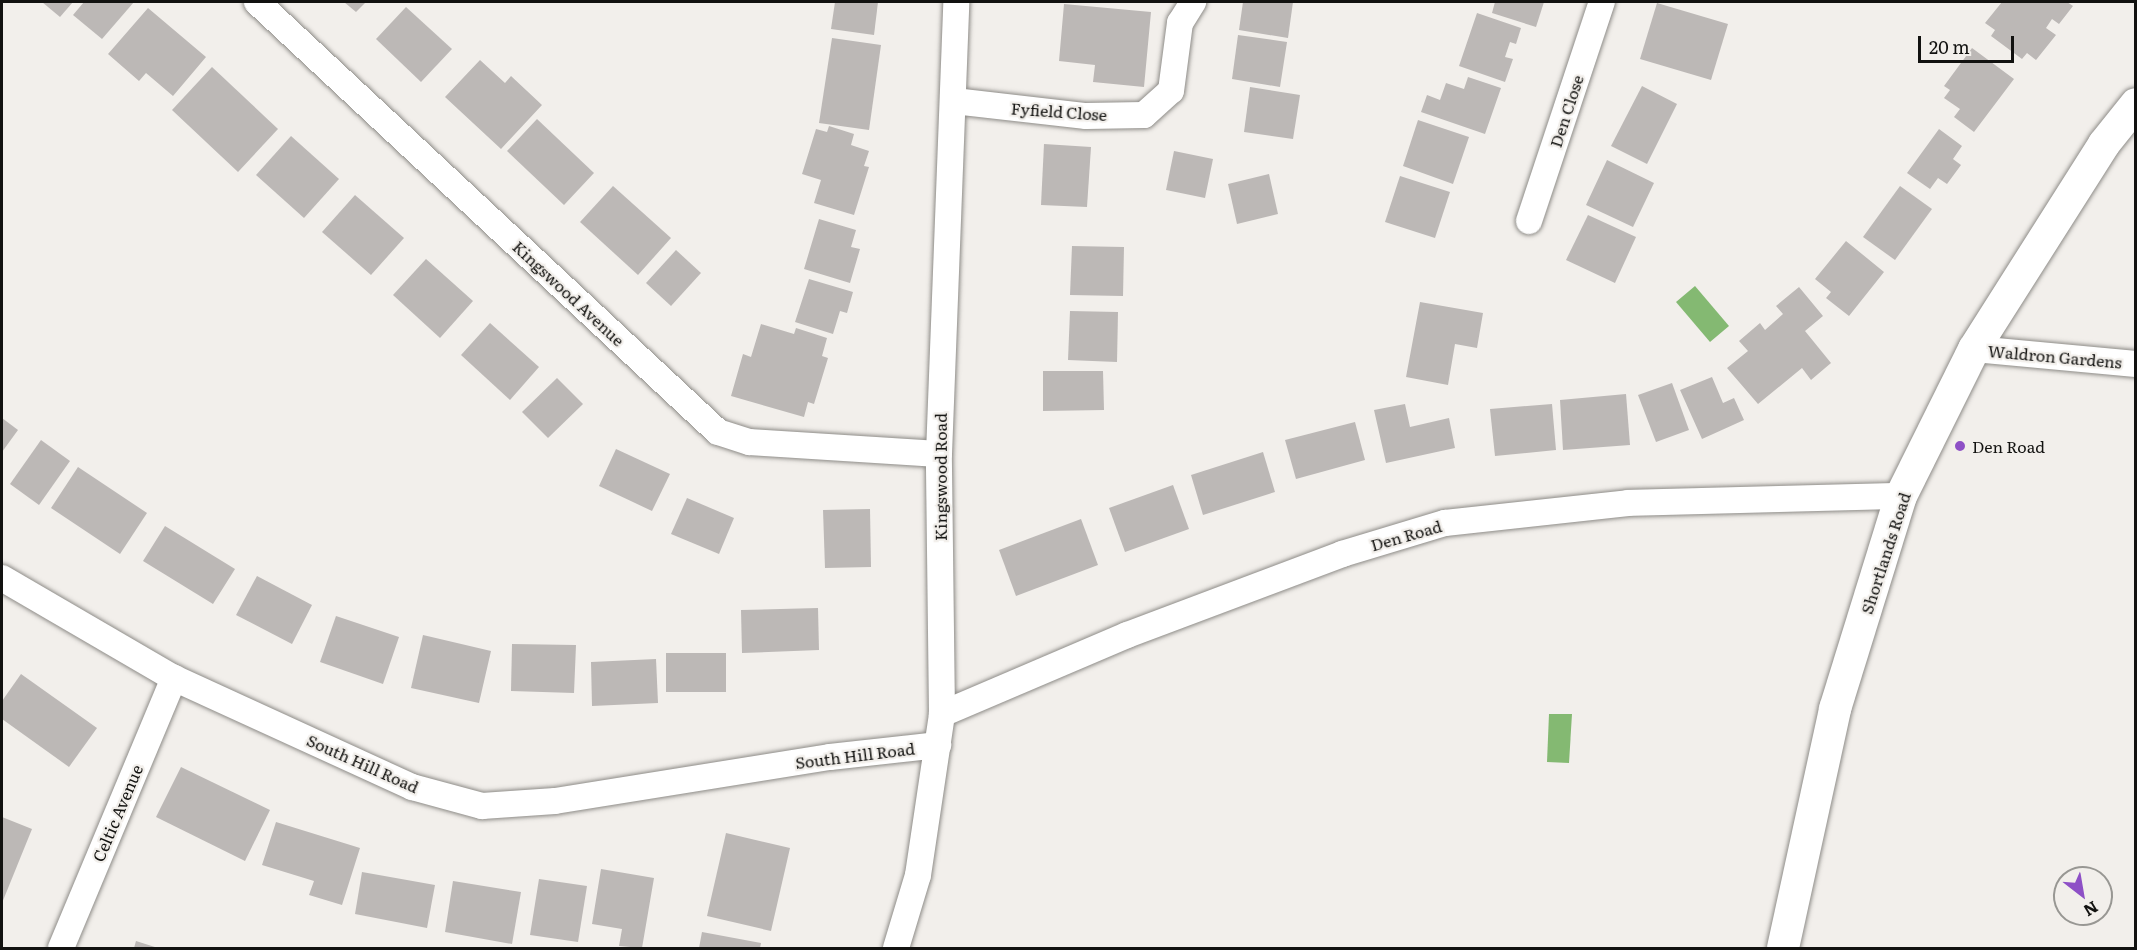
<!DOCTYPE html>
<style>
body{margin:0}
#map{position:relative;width:2137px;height:950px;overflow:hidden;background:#f2efeb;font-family:Literata,serif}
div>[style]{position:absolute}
.water>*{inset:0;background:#84b972}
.building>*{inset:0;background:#bcb8b6}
.roads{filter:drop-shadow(0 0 2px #8e8c88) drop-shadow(0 0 2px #8e8c88)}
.minor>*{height:26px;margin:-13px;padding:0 13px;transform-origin:13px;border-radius:13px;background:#fff}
.tertiary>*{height:32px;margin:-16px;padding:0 16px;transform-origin:16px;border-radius:16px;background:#fff}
.dots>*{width:16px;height:16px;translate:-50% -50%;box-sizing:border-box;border:3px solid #f2efeb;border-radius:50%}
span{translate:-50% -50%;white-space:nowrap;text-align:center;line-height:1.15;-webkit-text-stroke:4.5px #f2efeb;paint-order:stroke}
.street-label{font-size:16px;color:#121210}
.poi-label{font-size:16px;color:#121210}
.left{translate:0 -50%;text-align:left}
.frame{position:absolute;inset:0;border:3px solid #121210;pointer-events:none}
.north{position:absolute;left:2053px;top:866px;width:60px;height:60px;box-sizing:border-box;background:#f2efeb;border:2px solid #989793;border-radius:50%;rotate:149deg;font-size:16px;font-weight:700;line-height:24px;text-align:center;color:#121210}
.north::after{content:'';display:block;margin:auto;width:21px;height:27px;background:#8e50c6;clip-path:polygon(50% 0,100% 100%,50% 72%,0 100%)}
.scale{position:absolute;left:1918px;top:36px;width:96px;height:27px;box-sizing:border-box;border:3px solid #121210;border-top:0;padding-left:8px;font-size:18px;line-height:21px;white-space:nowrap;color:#121210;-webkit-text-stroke:4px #f2efeb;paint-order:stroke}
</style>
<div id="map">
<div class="water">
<i style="clip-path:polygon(1695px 286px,1729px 326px,1710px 342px,1676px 302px)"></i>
<i style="clip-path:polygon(1549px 714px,1572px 714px,1569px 763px,1547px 762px)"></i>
</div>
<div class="building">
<i style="clip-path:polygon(42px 2px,73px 2px,60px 17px)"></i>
<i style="clip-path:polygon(84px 2px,134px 2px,102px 39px,73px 15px)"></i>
<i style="clip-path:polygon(344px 2px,366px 2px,356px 12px)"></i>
<i style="clip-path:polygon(835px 2px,878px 2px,874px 35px,831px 29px)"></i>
<i style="clip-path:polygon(1243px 2px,1293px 2px,1288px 38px,1239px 30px)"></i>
<i style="clip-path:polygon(1495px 2px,1544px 2px,1536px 27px,1492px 13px)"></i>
<i style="clip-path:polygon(2002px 2px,2067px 2px,2073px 6px,2059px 24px,2052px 19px,2046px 28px,2056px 35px,2036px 60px,2027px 53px,2022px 59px,1991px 36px,1995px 30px,1985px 23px)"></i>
<i style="clip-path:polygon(1657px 3px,1728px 24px,1711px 80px,1640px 59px)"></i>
<i style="clip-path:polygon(1064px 4px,1151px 12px,1144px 87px,1093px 82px,1095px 65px,1059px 61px)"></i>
<i style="clip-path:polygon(406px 7px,452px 49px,421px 82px,376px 39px)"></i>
<i style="clip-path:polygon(148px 8px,206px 57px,173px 96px,146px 73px,139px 81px,108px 54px)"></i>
<i style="clip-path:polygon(1477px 13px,1521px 28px,1516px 44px,1510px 42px,1505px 57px,1513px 59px,1505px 82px,1459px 66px)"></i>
<i style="clip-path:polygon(1238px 35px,1287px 42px,1280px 87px,1232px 79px)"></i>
<i style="clip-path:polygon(832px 38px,881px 45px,869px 130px,819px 123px)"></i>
<i style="clip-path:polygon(1972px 48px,2014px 79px,1974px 132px,1954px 117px,1960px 109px,1944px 98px,1950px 90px,1944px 86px)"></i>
<i style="clip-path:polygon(480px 60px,505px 83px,511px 76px,542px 105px,501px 149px,445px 97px)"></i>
<i style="clip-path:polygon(212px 67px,278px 129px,238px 172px,172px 110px)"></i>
<i style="clip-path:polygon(1468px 77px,1501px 88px,1485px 134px,1421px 112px,1427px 95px,1440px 100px,1446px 83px,1464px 89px)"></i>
<i style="clip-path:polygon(1642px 86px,1677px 104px,1647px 164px,1611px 146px)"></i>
<i style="clip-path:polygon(1250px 87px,1300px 95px,1293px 139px,1244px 132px)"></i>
<i style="clip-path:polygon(537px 119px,594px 173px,564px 205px,507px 151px)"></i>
<i style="clip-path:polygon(1418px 120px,1469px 137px,1453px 184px,1403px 166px)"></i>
<i style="clip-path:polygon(829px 126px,854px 134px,851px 145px,869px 151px,864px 166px,869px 167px,854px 215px,814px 203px,821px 180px,802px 174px,816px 129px,827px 132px)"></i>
<i style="clip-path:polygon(1939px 129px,1962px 146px,1953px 159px,1961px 165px,1947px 184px,1938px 178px,1930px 189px,1907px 173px)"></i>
<i style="clip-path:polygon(291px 136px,339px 179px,304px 218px,256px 175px)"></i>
<i style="clip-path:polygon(1044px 144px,1091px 147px,1087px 207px,1041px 205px)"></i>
<i style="clip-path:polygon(1174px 151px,1213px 159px,1205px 198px,1166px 190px)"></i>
<i style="clip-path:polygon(1607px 160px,1654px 183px,1633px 227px,1586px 205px)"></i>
<i style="clip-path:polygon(1269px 174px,1278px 214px,1237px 224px,1228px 184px)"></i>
<i style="clip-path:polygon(1400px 176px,1450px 192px,1435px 238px,1385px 222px)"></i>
<i style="clip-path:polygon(613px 186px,671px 238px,638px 275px,580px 222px)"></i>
<i style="clip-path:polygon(1900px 186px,1932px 209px,1895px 260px,1863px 237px)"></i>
<i style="clip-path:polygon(355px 195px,404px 238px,371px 275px,322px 232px)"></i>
<i style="clip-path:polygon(1588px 215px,1636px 237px,1615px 283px,1566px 260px)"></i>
<i style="clip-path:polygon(819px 219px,856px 230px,851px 247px,860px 249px,850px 283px,804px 269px)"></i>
<i style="clip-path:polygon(1846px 241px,1884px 272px,1849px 316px,1826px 298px,1831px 292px,1815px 279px)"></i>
<i style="clip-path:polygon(1072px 246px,1124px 247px,1123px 296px,1070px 295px)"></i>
<i style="clip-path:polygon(676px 250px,701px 273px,671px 306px,646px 283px)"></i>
<i style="clip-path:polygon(426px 259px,473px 301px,440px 338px,393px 295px)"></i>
<i style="clip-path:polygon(809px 279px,853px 292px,847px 313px,840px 311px,833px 334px,795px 322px)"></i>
<i style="clip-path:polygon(1799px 287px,1823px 316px,1805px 331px,1831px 363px,1811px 380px,1802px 368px,1758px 404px,1727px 368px,1748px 351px,1739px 341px,1760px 323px,1765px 330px,1783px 314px,1776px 306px)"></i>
<i style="clip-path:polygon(1420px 302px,1483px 313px,1477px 348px,1455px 344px,1448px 385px,1406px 377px)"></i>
<i style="clip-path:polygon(1070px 311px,1118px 312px,1117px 362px,1068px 360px)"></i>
<i style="clip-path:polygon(490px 323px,539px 367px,510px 400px,461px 355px)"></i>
<i style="clip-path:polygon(761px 324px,794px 334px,796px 328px,827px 338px,822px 356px,828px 358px,814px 404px,808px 402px,804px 417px,731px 396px,743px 354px,751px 357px)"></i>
<i style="clip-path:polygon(1043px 371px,1103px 371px,1104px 410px,1043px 411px)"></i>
<i style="clip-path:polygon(1712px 377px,1723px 403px,1734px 398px,1744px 420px,1702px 439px,1680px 390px)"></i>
<i style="clip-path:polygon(557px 378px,583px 404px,548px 438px,522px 412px)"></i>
<i style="clip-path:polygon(1672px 383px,1689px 430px,1656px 442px,1638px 395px)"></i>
<i style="clip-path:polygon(1626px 394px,1630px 445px,1563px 450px,1560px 400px)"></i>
<i style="clip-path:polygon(1405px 404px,1410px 427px,1449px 418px,1455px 448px,1386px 463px,1374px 410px)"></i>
<i style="clip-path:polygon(1552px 404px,1556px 450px,1495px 456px,1490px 409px)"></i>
<i style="clip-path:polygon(2px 418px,18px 430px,2px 452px)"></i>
<i style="clip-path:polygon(1355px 422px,1365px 460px,1296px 479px,1285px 440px)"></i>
<i style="clip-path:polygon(41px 440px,70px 461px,39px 505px,10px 484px)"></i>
<i style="clip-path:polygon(616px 449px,670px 474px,652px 511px,599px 486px)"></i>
<i style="clip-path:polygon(1263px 452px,1275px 492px,1203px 515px,1191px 475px)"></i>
<i style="clip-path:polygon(78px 467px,147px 513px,120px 554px,51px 508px)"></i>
<i style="clip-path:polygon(1173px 485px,1189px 529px,1125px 552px,1109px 508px)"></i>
<i style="clip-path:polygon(687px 498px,734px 518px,719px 554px,671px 534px)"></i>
<i style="clip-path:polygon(870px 509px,871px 567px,825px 568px,823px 510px)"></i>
<i style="clip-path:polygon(1081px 519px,1098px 565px,1016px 596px,999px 550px)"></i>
<i style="clip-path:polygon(165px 526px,235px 569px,213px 604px,143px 561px)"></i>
<i style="clip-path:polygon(257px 576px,312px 605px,292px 644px,236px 615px)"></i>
<i style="clip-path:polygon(818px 608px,819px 650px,742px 653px,741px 610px)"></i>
<i style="clip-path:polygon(336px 616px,399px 637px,383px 684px,320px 662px)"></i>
<i style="clip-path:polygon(423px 635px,491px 651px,479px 703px,411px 688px)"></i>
<i style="clip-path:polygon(512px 644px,576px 645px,574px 693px,511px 691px)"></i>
<i style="clip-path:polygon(666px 653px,726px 653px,726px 692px,666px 692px)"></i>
<i style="clip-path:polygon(656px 659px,658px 703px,592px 706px,591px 662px)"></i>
<i style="clip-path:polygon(21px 674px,97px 728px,69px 767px,2px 719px,2px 701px)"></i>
<i style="clip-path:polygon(181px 767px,270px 810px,245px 861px,156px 817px)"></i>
<i style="clip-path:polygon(2px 817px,32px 829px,2px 903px)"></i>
<i style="clip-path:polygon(276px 822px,360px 848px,342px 905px,309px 895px,314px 881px,262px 865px)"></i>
<i style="clip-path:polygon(726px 833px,790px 848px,771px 931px,707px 916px)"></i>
<i style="clip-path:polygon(601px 869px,654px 878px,642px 948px,619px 946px,622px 929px,592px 924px)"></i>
<i style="clip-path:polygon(362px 872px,435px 885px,427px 928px,355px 914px)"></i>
<i style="clip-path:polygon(539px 879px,587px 886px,578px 942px,530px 935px)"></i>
<i style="clip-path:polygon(453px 881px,521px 892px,512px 944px,445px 932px)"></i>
<i style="clip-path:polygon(702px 932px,761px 943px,760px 948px,699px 948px)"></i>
<i style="clip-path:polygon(136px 941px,158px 948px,134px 948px)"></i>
</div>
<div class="roads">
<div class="minor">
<i style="left:257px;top:2px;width:630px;rotate:43.01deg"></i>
<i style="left:718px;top:432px;width:33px;rotate:18deg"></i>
<i style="left:749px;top:442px;width:190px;rotate:3.6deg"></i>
<i style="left:954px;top:101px;width:133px;rotate:6.5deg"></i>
<i style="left:1086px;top:116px;width:58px;rotate:-1deg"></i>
<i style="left:1144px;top:115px;width:36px;rotate:-42deg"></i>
<i style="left:1171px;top:91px;width:69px;rotate:-82.5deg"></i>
<i style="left:1180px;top:23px;width:25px;rotate:-58deg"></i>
<i style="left:1529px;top:221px;width:231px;rotate:-71.6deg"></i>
<i style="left:1974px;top:349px;width:163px;rotate:5.3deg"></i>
<i style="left:2px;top:578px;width:199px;rotate:30.2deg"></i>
<i style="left:174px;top:678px;width:262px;rotate:24.6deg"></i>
<i style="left:412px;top:787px;width:73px;rotate:15.2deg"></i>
<i style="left:482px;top:806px;width:73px;rotate:-3.9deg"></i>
<i style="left:555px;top:801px;width:278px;rotate:-9.1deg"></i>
<i style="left:830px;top:757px;width:109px;rotate:-6.3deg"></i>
<i style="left:942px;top:714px;width:201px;rotate:-23.1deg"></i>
<i style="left:1127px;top:635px;width:230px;rotate:-20.6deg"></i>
<i style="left:1342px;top:554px;width:108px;rotate:-16.8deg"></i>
<i style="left:1445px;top:523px;width:184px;rotate:-6.2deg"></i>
<i style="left:1628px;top:503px;width:273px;rotate:-1.5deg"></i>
<i style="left:61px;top:948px;width:293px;rotate:-67.3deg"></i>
<i style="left:896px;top:948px;width:76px;rotate:-73.2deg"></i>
<i style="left:918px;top:875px;width:163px;rotate:-81.5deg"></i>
<i style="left:942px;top:714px;width:260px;rotate:-90.7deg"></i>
<i style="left:939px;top:454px;width:452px;rotate:-87.8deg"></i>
</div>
<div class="tertiary">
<i style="left:1783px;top:948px;width:245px;rotate:-77.7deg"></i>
<i style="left:1835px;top:709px;width:223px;rotate:-72.8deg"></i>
<i style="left:1901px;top:496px;width:164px;rotate:-63.6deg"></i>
<i style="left:1974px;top:349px;width:243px;rotate:-57.6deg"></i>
<i style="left:2104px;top:144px;width:51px;rotate:-51.3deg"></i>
</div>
</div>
<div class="dots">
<i style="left:1960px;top:446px;background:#8e50c6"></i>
</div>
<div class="street-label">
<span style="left:1059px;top:111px;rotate:4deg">Fyfield Close</span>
<span style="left:1566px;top:111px;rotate:-72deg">Den Close</span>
<span style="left:569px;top:293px;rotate:43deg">Kingswood Avenue</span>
<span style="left:2055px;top:356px;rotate:5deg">Waldron Gardens</span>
<span style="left:940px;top:477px;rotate:-90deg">Kingswood Road</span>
<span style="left:1406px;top:535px;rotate:-16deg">Den Road</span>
<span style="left:1885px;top:553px;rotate:-72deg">Shortlands Road</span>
<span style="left:855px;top:755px;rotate:-7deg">South Hill Road</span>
<span style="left:363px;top:763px;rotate:24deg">South Hill Road</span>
<span style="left:117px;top:813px;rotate:-67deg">Celtic Avenue</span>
</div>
<div class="poi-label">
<span class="left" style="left:1972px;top:446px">Den Road</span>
</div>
<div class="frame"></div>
<div class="north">N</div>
<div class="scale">20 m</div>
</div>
